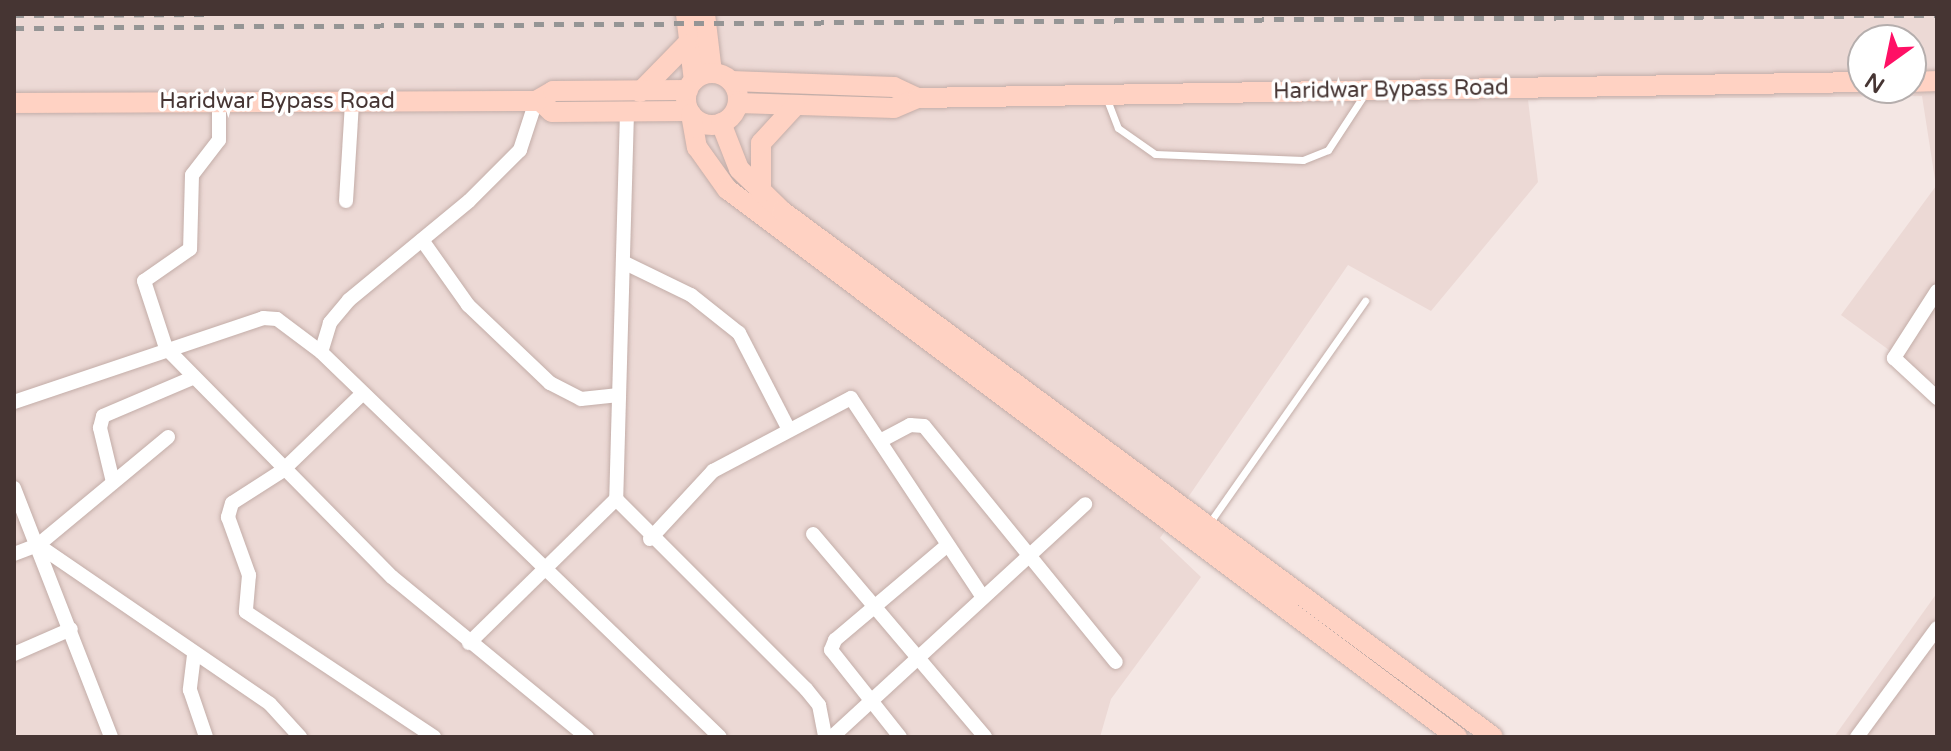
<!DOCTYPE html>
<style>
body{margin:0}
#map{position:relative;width:1951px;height:751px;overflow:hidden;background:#f4e7e4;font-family:"Varela Round",sans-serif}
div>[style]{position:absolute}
.residential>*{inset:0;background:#ecd9d5}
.roads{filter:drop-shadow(0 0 2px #c3ada8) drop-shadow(0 0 2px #c3ada8)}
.lane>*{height:7px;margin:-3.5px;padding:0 3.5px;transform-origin:3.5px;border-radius:3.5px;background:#fff}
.street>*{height:14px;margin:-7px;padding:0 7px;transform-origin:7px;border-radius:7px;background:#fff}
.secondary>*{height:20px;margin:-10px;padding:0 10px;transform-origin:10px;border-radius:10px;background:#ffd2c3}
.secondary>.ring{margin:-10px;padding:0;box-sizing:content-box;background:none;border:20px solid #ffd2c3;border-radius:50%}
.rail>*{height:5px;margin-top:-2.5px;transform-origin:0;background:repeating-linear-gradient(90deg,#959595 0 10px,transparent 0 20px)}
span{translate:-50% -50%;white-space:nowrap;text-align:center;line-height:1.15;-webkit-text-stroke:7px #fff;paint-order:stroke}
.street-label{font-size:22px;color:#463533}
.frame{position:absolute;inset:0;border:16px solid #463533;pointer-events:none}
.north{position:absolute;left:1847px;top:24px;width:80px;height:80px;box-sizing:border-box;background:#fff;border:2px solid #b5aead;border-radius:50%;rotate:213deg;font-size:22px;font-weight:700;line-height:32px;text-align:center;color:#463533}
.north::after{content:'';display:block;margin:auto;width:28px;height:36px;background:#ff1065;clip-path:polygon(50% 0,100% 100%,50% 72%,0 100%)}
</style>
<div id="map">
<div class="residential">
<i style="clip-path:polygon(evenodd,14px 14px,1937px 14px,1937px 385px,1841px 315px,1936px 186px,1922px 96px,1528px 100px,1538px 182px,1431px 311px,1348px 265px,1160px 538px,1201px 577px,1111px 699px,1100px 737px,14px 737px,14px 14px,1863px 40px,1911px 40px,1911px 88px,1863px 88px,1863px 40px)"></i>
<i style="clip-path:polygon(1937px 593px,1937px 737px,1834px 737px)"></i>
</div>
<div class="roads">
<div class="lane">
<i style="left:1106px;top:97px;width:33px;rotate:69deg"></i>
<i style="left:1118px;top:128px;width:45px;rotate:35.1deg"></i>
<i style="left:1155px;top:154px;width:148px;rotate:2.3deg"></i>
<i style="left:1303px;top:160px;width:27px;rotate:-22deg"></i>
<i style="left:1328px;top:150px;width:66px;rotate:-56.8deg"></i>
<i style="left:1208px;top:525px;width:274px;rotate:-55deg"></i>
</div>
<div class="street">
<i style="left:536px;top:101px;width:52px;rotate:108.1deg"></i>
<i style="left:520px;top:150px;width:72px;rotate:135deg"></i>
<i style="left:469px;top:201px;width:156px;rotate:140.5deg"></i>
<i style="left:349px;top:300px;width:30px;rotate:130deg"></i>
<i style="left:330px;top:323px;width:30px;rotate:107deg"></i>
<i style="left:321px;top:352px;width:554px;rotate:43.98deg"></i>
<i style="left:219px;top:103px;width:37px;rotate:90deg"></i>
<i style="left:219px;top:140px;width:44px;rotate:127.6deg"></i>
<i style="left:192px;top:175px;width:74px;rotate:91.5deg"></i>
<i style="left:190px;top:249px;width:56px;rotate:145.2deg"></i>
<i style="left:144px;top:281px;width:71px;rotate:71.8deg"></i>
<i style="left:166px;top:348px;width:322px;rotate:45.4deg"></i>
<i style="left:392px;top:577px;width:252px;rotate:39.4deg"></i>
<i style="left:627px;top:112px;width:387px;rotate:91.6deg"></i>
<i style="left:616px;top:499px;width:269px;rotate:45deg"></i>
<i style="left:806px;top:689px;width:21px;rotate:51deg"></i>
<i style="left:819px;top:705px;width:33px;rotate:79deg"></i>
<i style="left:346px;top:201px;width:97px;rotate:-86.5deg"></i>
<i style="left:422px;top:240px;width:80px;rotate:54.7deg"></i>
<i style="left:468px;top:305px;width:113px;rotate:43.6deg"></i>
<i style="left:550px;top:383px;width:35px;rotate:27deg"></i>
<i style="left:581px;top:399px;width:38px;rotate:-6deg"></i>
<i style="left:623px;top:262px;width:76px;rotate:25.9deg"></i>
<i style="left:691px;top:295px;width:61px;rotate:38.4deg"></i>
<i style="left:739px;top:333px;width:105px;rotate:62.7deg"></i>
<i style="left:1937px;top:291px;width:80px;rotate:122.7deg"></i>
<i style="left:1894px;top:358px;width:59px;rotate:42.9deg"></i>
<i style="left:361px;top:395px;width:110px;rotate:136.1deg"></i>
<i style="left:282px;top:471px;width:59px;rotate:147.4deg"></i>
<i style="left:232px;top:503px;width:15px;rotate:106deg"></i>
<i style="left:228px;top:517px;width:62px;rotate:70.1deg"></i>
<i style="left:249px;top:575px;width:37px;rotate:95deg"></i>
<i style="left:246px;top:612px;width:226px;rotate:33.6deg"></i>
<i style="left:14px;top:402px;width:263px;rotate:-18.6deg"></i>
<i style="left:263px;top:318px;width:14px;rotate:4deg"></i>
<i style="left:277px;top:319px;width:55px;rotate:36.9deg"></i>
<i style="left:882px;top:440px;width:32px;rotate:-28deg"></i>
<i style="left:910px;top:425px;width:14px;rotate:4deg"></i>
<i style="left:924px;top:426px;width:304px;rotate:50.9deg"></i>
<i style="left:113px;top:482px;width:56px;rotate:-103.5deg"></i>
<i style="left:100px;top:428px;width:12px;rotate:-76deg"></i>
<i style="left:103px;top:416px;width:97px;rotate:-23.1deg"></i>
<i style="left:14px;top:488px;width:267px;rotate:68.7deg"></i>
<i style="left:813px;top:534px;width:266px;rotate:49.7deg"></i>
<i style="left:650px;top:539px;width:93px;rotate:-47.2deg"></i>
<i style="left:713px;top:471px;width:156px;rotate:-27.9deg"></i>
<i style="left:851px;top:398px;width:237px;rotate:56.5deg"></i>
<i style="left:38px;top:545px;width:169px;rotate:-39.7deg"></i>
<i style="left:14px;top:554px;width:26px;rotate:-21deg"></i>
<i style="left:38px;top:545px;width:281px;rotate:34.4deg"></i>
<i style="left:270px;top:704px;width:45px;rotate:47.7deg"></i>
<i style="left:469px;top:643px;width:206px;rotate:-44.4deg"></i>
<i style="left:14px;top:654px;width:62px;rotate:-23.7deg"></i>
<i style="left:194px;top:655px;width:35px;rotate:97deg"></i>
<i style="left:190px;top:690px;width:50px;rotate:71.2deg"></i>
<i style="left:832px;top:737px;width:344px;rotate:-42.6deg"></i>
<i style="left:900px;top:737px;width:111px;rotate:-128.4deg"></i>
<i style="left:831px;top:650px;width:11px;rotate:-68deg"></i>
<i style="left:835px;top:640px;width:144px;rotate:-40.2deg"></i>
<i style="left:1857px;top:737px;width:135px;rotate:-53.7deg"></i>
</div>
<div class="secondary">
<i style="left:686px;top:14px;width:67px;rotate:83.2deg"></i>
<i style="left:705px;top:14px;width:59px;rotate:83.2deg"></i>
<i class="ring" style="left:686px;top:73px;width:32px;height:32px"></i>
<i style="left:731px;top:81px;width:163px;rotate:2.1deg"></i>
<i style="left:894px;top:87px;width:26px;rotate:25deg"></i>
<i style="left:1911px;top:82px;width:26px;rotate:-2deg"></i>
<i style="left:640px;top:92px;width:66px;rotate:-45.6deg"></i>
<i style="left:540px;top:101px;width:16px;rotate:43deg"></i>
<i style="left:552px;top:112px;width:137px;rotate:-0.4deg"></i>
<i style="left:14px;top:103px;width:522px;rotate:-0.22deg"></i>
<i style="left:536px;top:101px;width:20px;rotate:-30deg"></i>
<i style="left:553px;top:91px;width:135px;rotate:-0.4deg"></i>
<i style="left:738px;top:103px;width:156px;rotate:1.8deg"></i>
<i style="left:894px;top:108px;width:26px;rotate:-23deg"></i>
<i style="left:918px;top:98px;width:945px;rotate:-0.97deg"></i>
<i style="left:691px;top:114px;width:34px;rotate:80deg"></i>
<i style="left:697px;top:147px;width:52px;rotate:54.5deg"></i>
<i style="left:727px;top:189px;width:913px;rotate:36.9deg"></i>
<i style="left:721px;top:123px;width:49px;rotate:68.6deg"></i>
<i style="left:739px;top:169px;width:60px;rotate:44.3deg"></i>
<i style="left:782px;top:211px;width:884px;rotate:36.49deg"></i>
<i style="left:761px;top:193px;width:50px;rotate:-90deg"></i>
<i style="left:761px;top:143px;width:50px;rotate:-47.4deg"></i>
</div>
</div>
<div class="rail">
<i style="left:14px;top:15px;width:200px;rotate:-0.3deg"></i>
<i style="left:14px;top:28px;width:1923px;rotate:-0.39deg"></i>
</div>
<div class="street-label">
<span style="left:1391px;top:90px;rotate:-1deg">Haridwar Bypass Road</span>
<span style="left:277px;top:102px">Haridwar Bypass Road</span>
</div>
<div class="frame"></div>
<div class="north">N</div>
</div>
